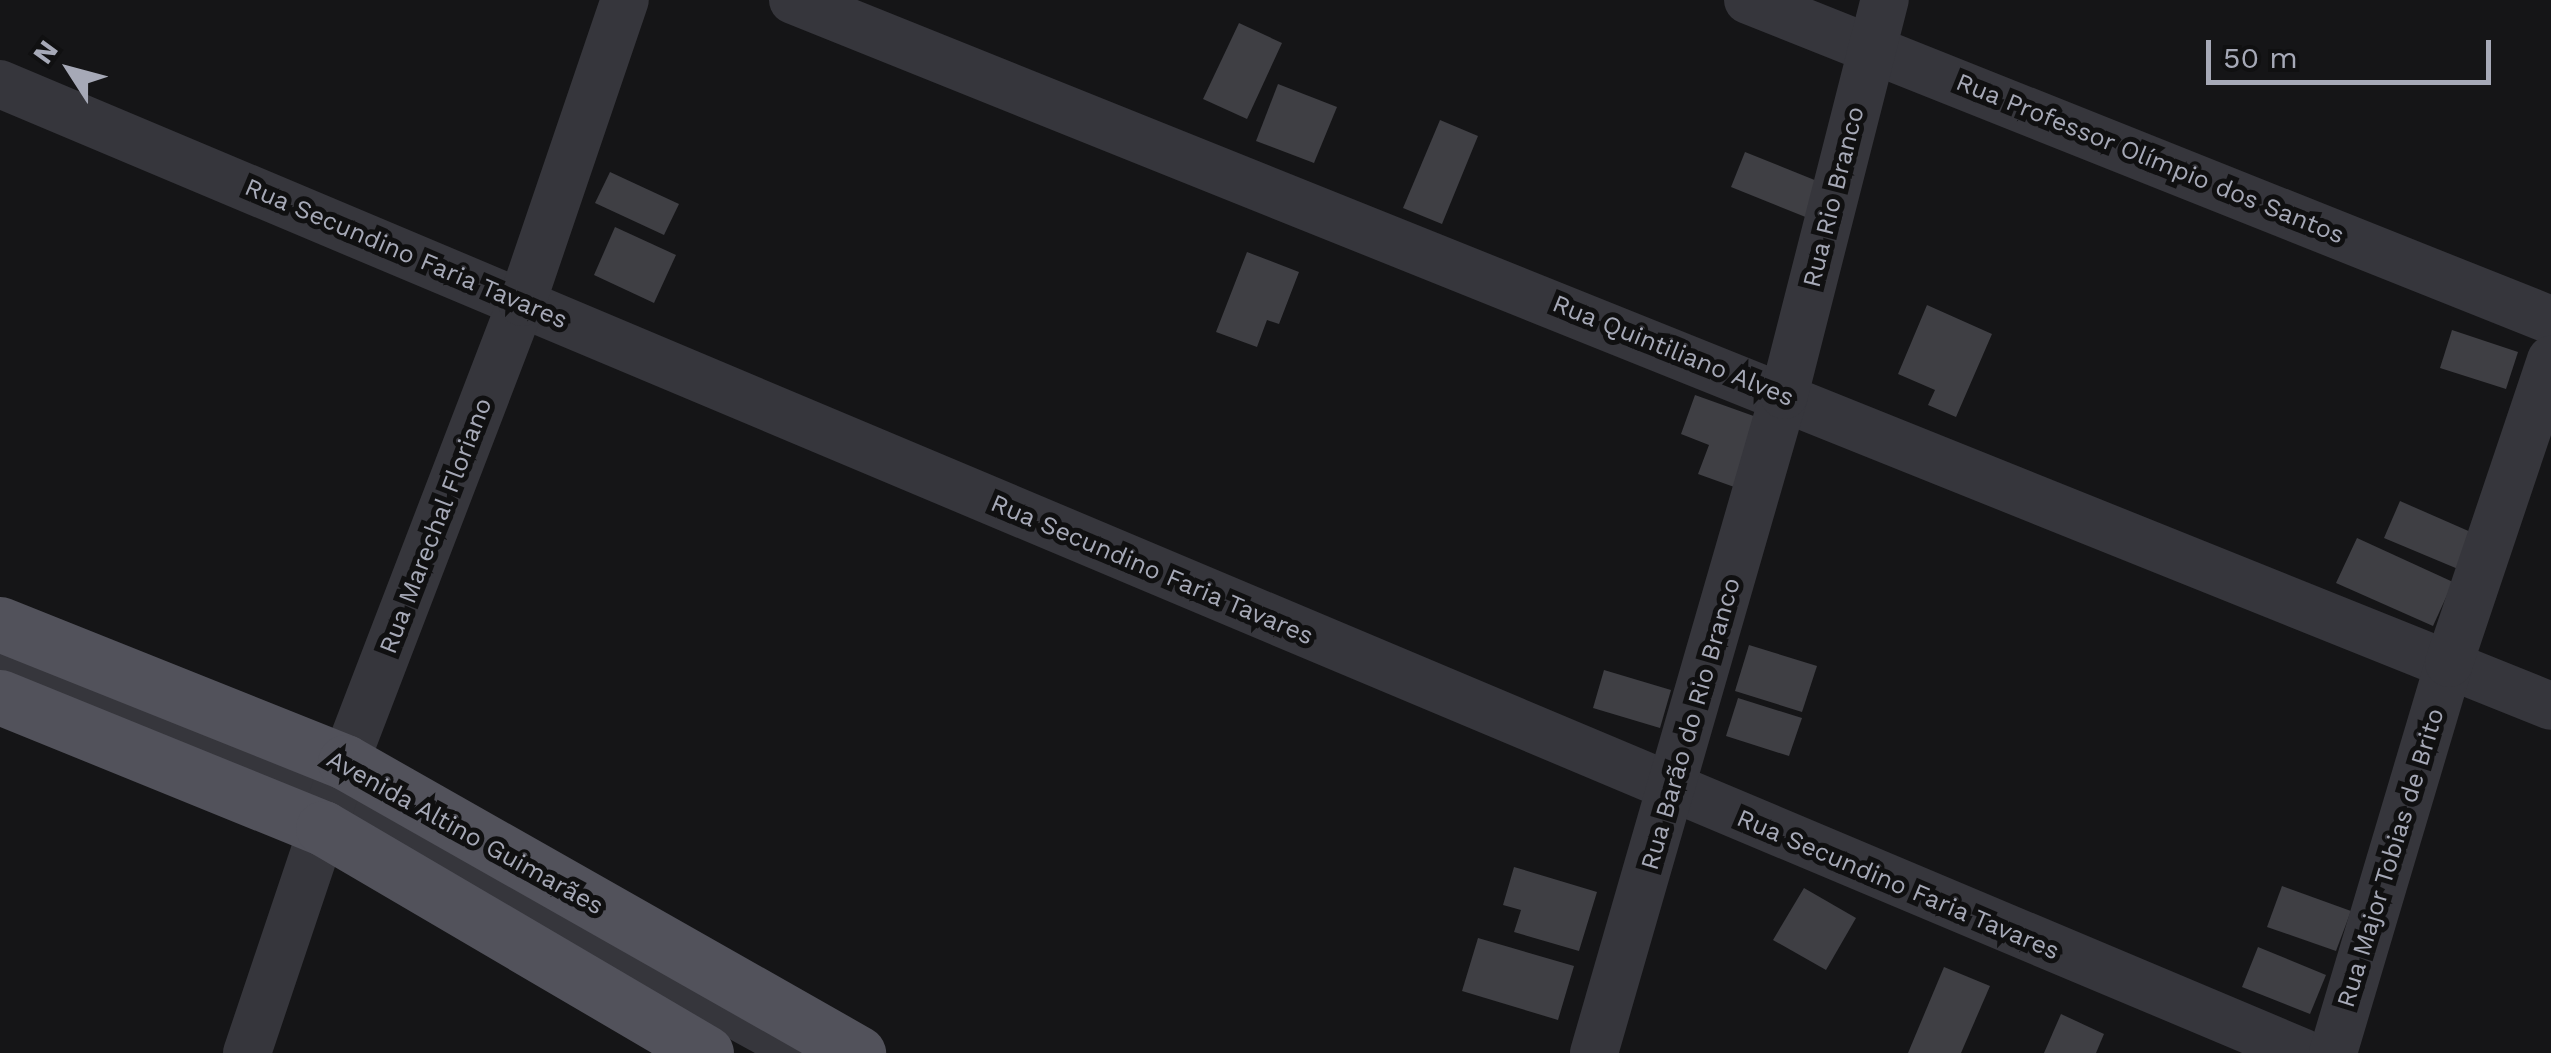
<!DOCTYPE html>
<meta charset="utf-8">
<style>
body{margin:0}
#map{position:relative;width:2551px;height:1053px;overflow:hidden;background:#151517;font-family:"Work Sans",sans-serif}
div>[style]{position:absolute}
.building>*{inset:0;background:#3f3f44}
.minor>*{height:48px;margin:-24px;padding:0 24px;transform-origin:24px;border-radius:24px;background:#36363c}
.major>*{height:55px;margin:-27.5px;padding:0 27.5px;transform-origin:27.5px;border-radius:27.5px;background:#52525b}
span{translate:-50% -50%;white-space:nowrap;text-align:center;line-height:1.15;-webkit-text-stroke:10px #101011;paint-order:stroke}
.street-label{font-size:25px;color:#a6a9b7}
.north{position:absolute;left:20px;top:20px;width:100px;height:100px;-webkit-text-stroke:8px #101011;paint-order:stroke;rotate:306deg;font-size:28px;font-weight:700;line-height:40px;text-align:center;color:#a6a9b7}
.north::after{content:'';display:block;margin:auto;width:35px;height:45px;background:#a6a9b7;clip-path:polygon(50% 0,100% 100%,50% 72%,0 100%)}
.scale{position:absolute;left:2206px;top:40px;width:285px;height:45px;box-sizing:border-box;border:5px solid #a6a9b7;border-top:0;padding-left:12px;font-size:30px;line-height:35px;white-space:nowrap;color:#a6a9b7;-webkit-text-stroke:8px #101011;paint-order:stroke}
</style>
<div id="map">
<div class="building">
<i style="clip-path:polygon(1239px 23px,1282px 43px,1247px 119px,1203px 99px)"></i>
<i style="clip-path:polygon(1278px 84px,1337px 107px,1314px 163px,1256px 141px)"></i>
<i style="clip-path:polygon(1440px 120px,1478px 136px,1442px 224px,1403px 208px)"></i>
<i style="clip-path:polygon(1745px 152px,1822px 183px,1808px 218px,1731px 187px)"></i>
<i style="clip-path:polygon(610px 172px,679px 204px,664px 235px,595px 203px)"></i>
<i style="clip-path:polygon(615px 227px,676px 255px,654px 303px,594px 275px)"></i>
<i style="clip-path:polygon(1247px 252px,1299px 272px,1279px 324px,1267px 320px,1257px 347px,1216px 332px)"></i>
<i style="clip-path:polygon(1927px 305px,1992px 334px,1956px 417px,1928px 405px,1935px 390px,1898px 374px)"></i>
<i style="clip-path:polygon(2452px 330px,2518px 352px,2506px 389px,2440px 368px)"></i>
<i style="clip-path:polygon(1695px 395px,1762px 419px,1737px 488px,1698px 474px,1709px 445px,1681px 434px)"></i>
<i style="clip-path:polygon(2400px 501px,2473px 533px,2458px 569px,2384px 538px)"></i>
<i style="clip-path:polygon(2357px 538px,2453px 582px,2433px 626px,2336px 583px)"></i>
<i style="clip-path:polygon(1749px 645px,1817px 666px,1802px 712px,1735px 691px)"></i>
<i style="clip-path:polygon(1604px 670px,1671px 690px,1660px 728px,1593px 708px)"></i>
<i style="clip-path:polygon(1738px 698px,1802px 718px,1789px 756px,1726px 736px)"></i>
<i style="clip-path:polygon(1514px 867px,1597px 892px,1579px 951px,1514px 932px,1521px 910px,1503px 905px)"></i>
<i style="clip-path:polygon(2282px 886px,2351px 911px,2336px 951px,2267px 927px)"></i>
<i style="clip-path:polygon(1804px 888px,1856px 918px,1826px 970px,1773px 940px)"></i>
<i style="clip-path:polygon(1478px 938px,1574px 966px,1558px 1020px,1462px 991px)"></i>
<i style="clip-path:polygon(2258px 947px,2326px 975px,2310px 1014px,2242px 987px)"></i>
<i style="clip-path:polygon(1944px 967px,1990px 986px,1961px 1053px,1908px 1053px)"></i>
<i style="clip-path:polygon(2061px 1014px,2104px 1034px,2096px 1053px,2044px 1053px)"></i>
</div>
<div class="minor">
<i style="left:793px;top:0;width:1894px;rotate:21.88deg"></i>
<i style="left:1748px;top:0;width:864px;rotate:21.73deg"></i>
<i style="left:0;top:84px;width:2499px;rotate:22.81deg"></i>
<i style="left:0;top:662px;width:360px;rotate:21.7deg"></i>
<i style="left:334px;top:795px;width:512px;rotate:28.72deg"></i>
<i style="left:247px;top:1053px;width:307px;rotate:-71.4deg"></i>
<i style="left:345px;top:762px;width:493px;rotate:-69deg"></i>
<i style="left:522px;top:302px;width:319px;rotate:-71.2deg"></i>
<i style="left:1594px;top:1053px;width:685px;rotate:-73.89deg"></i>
<i style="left:1784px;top:395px;width:408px;rotate:-75.7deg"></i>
<i style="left:2333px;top:1053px;width:407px;rotate:-73.4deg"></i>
<i style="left:2449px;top:663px;width:320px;rotate:-71.4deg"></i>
</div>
<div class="major">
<i style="left:0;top:624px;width:372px;rotate:21.8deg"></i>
<i style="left:345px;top:762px;width:590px;rotate:29.56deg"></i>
<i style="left:0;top:697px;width:349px;rotate:22.1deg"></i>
<i style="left:323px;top:828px;width:444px;rotate:30.4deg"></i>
</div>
<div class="street-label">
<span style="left:2150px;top:159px;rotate:22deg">Rua Professor Olímpio dos Santos</span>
<span style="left:1834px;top:197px;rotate:-76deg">Rua Rio Branco</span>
<span style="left:406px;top:254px;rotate:23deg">Rua Secundino Faria Tavares</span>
<span style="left:1673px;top:351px;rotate:22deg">Rua Quintiliano Alves</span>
<span style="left:436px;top:526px;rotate:-69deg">Rua Marechal Floriano</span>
<span style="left:1152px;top:570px;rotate:23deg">Rua Secundino Faria Tavares</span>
<span style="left:1691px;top:724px;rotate:-74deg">Rua Barão do Rio Branco</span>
<span style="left:465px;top:833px;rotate:29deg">Avenida Altino Guimarães</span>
<span style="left:2391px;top:858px;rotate:-73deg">Rua Major Tobias de Brito</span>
<span style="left:1898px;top:885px;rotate:23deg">Rua Secundino Faria Tavares</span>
</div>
<div class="north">N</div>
<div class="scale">50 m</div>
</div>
